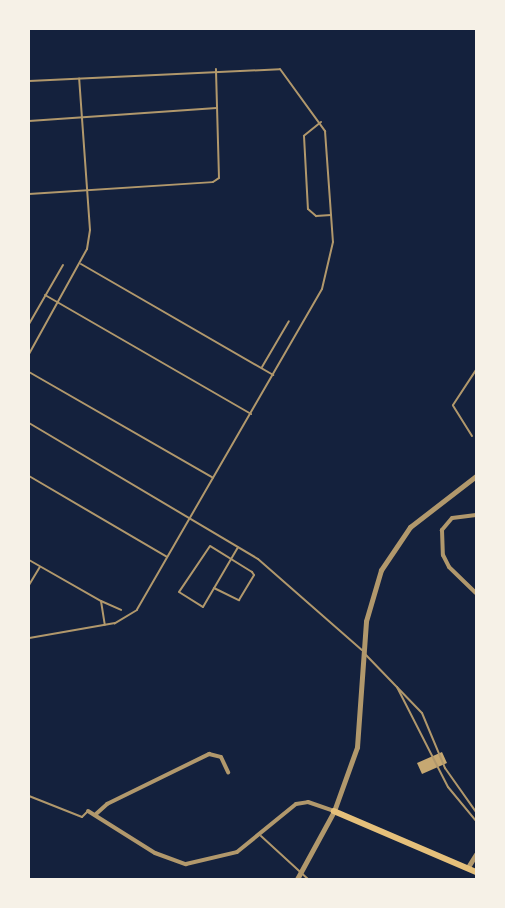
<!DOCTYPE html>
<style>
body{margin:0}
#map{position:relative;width:505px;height:908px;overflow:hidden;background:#14213d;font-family:"Golos Text",sans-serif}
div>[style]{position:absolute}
.building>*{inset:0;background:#c6a872}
.service>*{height:2px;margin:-1px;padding:0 1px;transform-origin:1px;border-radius:1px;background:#b1986c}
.minor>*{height:4px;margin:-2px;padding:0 2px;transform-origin:2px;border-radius:2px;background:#b1986c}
.tertiary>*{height:5px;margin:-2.5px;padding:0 2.5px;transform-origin:2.5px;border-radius:2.5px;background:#b1986c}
.secondary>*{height:5.5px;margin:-2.75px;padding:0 2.75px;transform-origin:2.75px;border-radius:2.75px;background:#e5c07b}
span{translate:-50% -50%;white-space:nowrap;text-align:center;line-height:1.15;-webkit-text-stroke:5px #f6f1e7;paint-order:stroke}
.frame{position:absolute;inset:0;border:30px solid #f6f1e7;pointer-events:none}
</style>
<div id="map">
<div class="building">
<i style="clip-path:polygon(442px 752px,447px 763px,422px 774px,417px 763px)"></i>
</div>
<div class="service">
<i style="left:29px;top:81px;width:251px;rotate:-2.7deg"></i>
<i style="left:280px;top:69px;width:77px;rotate:54deg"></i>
<i style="left:325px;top:131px;width:111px;rotate:85.9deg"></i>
<i style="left:333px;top:242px;width:48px;rotate:103.2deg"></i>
<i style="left:322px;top:289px;width:370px;rotate:120deg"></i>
<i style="left:137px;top:610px;width:26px;rotate:149deg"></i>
<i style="left:115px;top:623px;width:87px;rotate:170.1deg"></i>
<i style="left:29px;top:121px;width:188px;rotate:-4deg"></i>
<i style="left:321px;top:122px;width:22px;rotate:141deg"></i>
<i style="left:304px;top:136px;width:73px;rotate:86.9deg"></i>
<i style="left:308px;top:209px;width:11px;rotate:41deg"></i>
<i style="left:316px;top:216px;width:15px;rotate:-4deg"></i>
<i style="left:29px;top:194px;width:184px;rotate:-3.7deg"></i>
<i style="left:213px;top:182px;width:7px;rotate:-34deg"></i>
<i style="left:219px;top:178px;width:109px;rotate:-91.6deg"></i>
<i style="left:81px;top:264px;width:222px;rotate:30deg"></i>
<i style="left:45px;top:295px;width:238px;rotate:30deg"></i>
<i style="left:29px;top:324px;width:68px;rotate:-60deg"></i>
<i style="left:29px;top:354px;width:120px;rotate:-61.1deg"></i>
<i style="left:87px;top:249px;width:19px;rotate:-81deg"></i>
<i style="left:90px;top:230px;width:152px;rotate:-94.1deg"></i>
<i style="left:262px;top:367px;width:53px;rotate:-59.6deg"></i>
<i style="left:29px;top:372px;width:212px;rotate:29.9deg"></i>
<i style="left:29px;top:423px;width:266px;rotate:30.7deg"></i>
<i style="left:258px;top:559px;width:138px;rotate:41.2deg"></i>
<i style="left:472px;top:436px;width:36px;rotate:-122deg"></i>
<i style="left:453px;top:405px;width:42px;rotate:-56.7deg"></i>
<i style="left:29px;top:476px;width:160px;rotate:30.4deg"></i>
<i style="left:29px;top:560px;width:83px;rotate:29.7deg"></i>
<i style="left:101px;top:601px;width:24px;rotate:81deg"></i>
<i style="left:29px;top:585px;width:21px;rotate:-59deg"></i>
<i style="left:214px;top:588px;width:28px;rotate:26deg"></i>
<i style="left:239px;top:600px;width:29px;rotate:-59deg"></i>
<i style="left:254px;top:575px;width:4px;rotate:-124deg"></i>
<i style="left:252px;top:572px;width:49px;rotate:-148.2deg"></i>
<i style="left:210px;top:546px;width:55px;rotate:124deg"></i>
<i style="left:179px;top:592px;width:28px;rotate:32deg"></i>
<i style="left:203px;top:607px;width:69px;rotate:-59.7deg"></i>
<i style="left:101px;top:601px;width:22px;rotate:24deg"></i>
<i style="left:365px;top:654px;width:82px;rotate:46deg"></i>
<i style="left:422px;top:713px;width:60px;rotate:67.3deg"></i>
<i style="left:445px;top:768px;width:54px;rotate:54.8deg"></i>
<i style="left:397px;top:687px;width:112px;rotate:63deg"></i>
<i style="left:448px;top:787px;width:44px;rotate:50.5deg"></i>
<i style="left:29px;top:796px;width:57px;rotate:21.6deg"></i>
<i style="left:82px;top:817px;width:7px;rotate:-45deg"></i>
<i style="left:261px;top:836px;width:64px;rotate:42.5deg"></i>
</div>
<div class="minor">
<i style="left:476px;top:515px;width:24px;rotate:173deg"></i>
<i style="left:452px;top:518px;width:16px;rotate:130deg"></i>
<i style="left:442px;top:530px;width:25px;rotate:88deg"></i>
<i style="left:443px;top:555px;width:13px;rotate:63deg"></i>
<i style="left:449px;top:567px;width:37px;rotate:44deg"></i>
<i style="left:88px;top:811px;width:79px;rotate:32.1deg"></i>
<i style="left:155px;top:853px;width:33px;rotate:20deg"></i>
<i style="left:186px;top:864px;width:52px;rotate:-13.2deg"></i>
<i style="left:237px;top:852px;width:76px;rotate:-39.1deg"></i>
<i style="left:296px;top:804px;width:12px;rotate:-9deg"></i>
<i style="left:308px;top:802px;width:28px;rotate:19deg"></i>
<i style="left:96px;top:814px;width:15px;rotate:-42deg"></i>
<i style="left:107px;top:804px;width:114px;rotate:-26.1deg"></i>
<i style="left:209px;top:754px;width:12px;rotate:14deg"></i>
<i style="left:221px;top:757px;width:17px;rotate:65deg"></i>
</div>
<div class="tertiary">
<i style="left:468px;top:867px;width:15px;rotate:-58deg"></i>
<i style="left:297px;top:879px;width:77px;rotate:-61.4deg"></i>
<i style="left:334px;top:811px;width:68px;rotate:-70.2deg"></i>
<i style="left:357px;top:747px;width:126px;rotate:-85.9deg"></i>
<i style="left:366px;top:621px;width:53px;rotate:-73.6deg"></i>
<i style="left:381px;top:570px;width:52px;rotate:-56deg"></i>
<i style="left:410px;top:527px;width:83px;rotate:-37.7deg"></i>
</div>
<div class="secondary">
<i style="left:334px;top:811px;width:155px;rotate:23.2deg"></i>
</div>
<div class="frame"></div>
</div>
